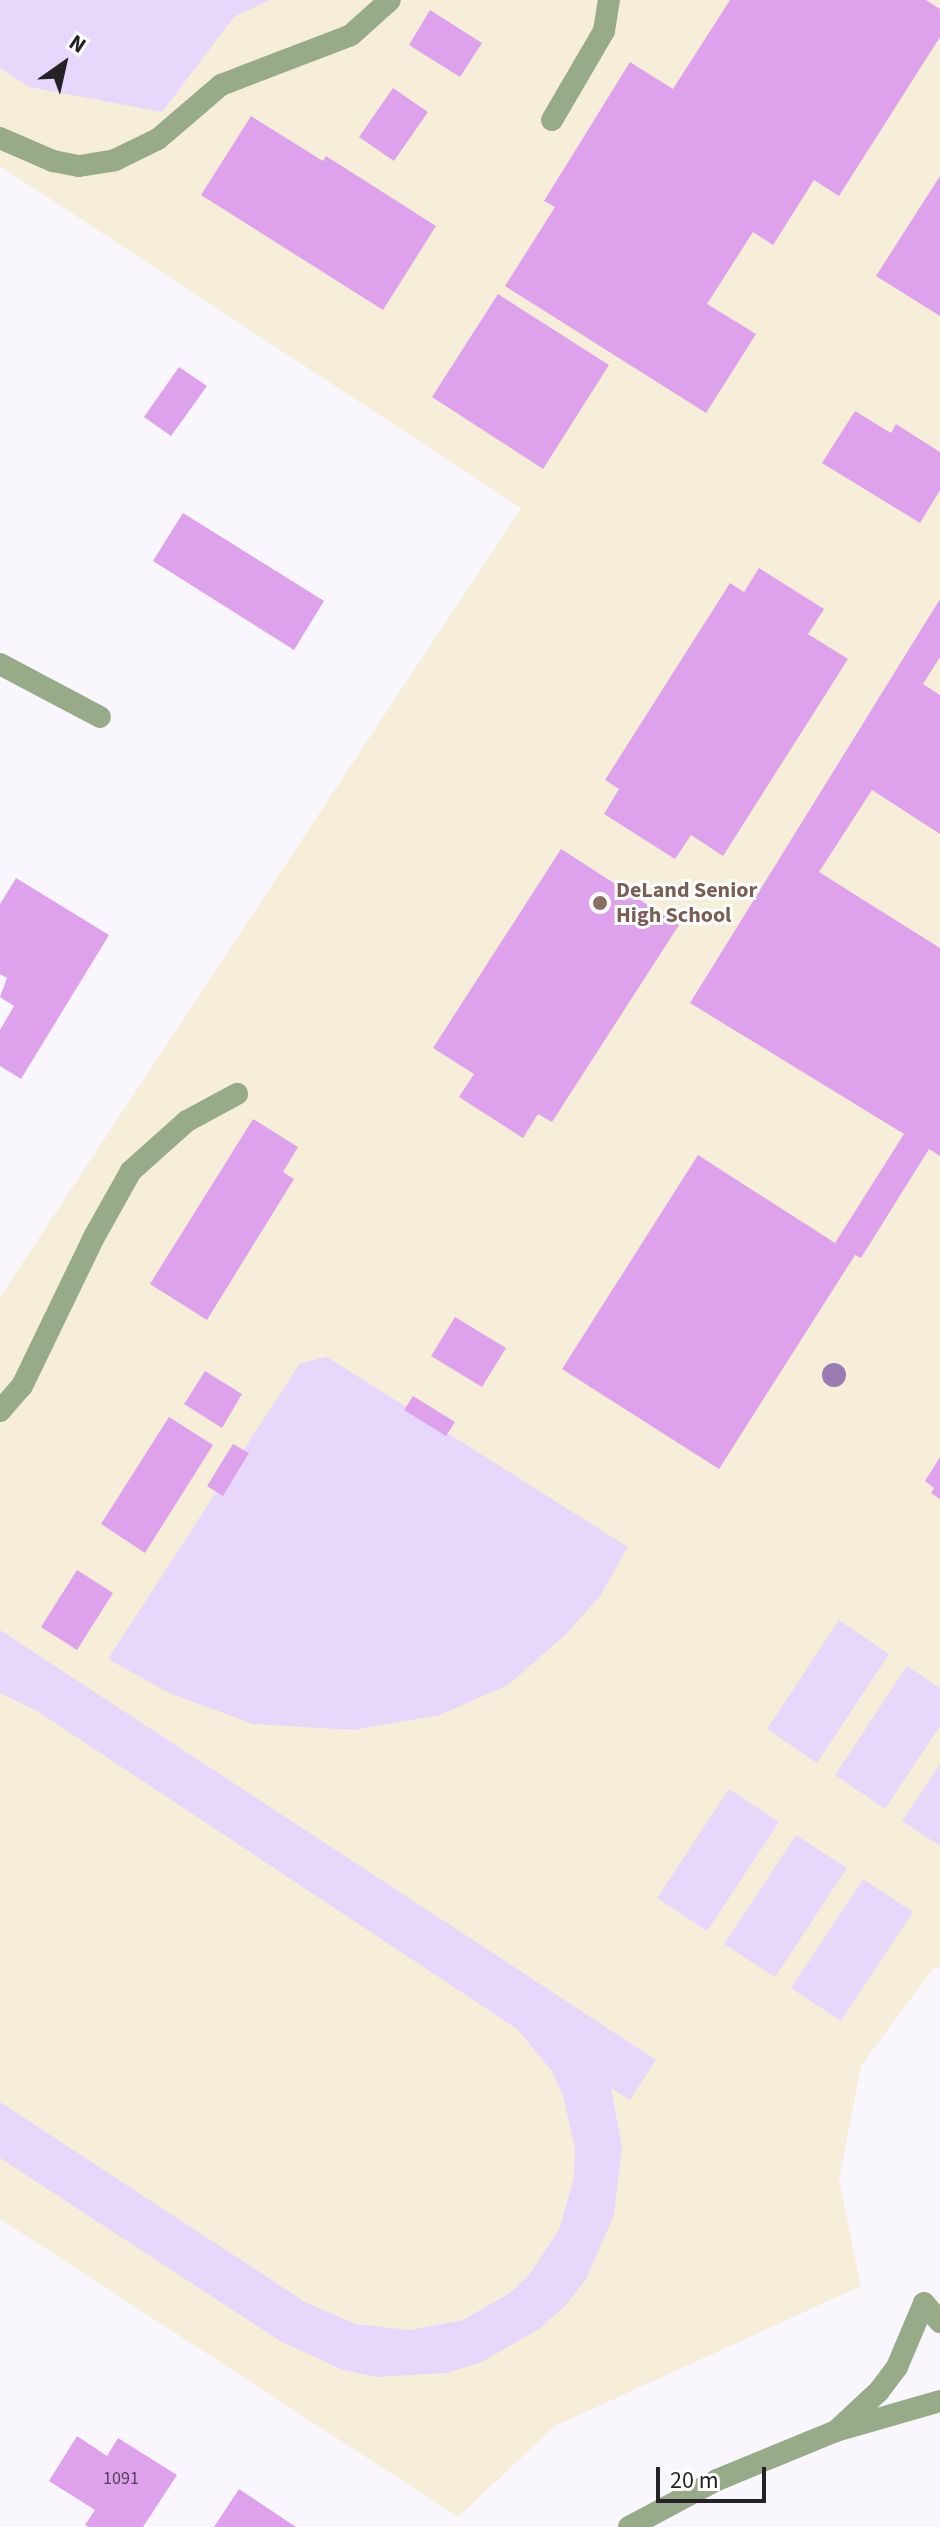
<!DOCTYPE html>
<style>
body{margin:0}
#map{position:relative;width:940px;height:2527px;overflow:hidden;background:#f9f7fd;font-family:"Source Sans 3",sans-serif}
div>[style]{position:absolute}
.education>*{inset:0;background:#f6eed8}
.green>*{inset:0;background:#e7d8fb}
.building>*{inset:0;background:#dea2ed}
.service>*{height:22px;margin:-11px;padding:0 11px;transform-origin:11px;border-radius:11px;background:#97ab88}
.minor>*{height:22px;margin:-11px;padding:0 11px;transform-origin:11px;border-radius:11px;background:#97ab88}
.tertiary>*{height:22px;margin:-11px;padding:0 11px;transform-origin:11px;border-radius:11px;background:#97ab88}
.trees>*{width:24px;height:24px;margin:-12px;border-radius:50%;background:#9a7bb2}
.dots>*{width:22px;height:22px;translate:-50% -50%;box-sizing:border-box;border:4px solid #fff;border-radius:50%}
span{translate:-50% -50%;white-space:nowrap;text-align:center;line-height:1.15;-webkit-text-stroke:6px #fff;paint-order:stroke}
.number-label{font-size:18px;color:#524158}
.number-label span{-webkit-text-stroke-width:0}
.education-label{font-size:22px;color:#785e54;font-weight:700}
.left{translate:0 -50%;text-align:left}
.north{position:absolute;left:24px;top:24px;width:80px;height:80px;-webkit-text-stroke:6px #fff;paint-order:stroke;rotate:34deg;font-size:22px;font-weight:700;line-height:32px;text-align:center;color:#242127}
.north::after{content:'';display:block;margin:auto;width:28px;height:36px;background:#242127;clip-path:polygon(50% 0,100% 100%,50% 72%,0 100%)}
.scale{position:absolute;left:656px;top:2467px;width:110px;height:36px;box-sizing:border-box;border:4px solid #242127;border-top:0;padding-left:10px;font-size:24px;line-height:28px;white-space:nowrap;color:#242127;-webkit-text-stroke:6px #fff;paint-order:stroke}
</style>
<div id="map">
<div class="education">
<i style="clip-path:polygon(0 0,940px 0,940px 1966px,932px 1970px,861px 2066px,839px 2180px,861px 2286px,555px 2426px,458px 2517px,0 2219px,0 1297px,521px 508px,0 166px)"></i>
</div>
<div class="green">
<i style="clip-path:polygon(0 0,270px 0,234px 17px,162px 112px,29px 87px,0 68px)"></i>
<i style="clip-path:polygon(327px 1357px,628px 1547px,600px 1596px,565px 1635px,508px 1685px,440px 1715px,353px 1730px,253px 1724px,169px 1693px,108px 1659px,300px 1363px)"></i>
<i style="clip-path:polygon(839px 1620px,889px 1654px,817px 1763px,767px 1729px)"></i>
<i style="clip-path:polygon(0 1630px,656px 2060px,630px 2100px,611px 2088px,622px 2147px,614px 2215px,586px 2279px,565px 2306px,539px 2329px,480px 2363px,446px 2373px,377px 2377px,343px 2370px,280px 2341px,0 2158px,0 2102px,305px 2302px,355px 2324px,410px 2330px,463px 2320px,510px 2293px,530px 2274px,560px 2228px,574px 2176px,575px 2149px,563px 2096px,552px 2071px,517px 2029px,37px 1711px,0 1693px)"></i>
<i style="clip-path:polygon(907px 1666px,940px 1688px,940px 1726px,885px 1809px,835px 1775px)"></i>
<i style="clip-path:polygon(940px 1764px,940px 1846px,902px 1821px)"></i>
<i style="clip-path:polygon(729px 1789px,779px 1822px,707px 1931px,657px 1898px)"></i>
<i style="clip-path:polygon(796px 1835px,847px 1868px,775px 1977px,724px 1944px)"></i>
<i style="clip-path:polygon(863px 1879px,913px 1912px,841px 2021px,791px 1988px)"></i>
</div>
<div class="building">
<i style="clip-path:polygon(730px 0,926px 0,940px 9px,940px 37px,839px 196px,814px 180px,773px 245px,753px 232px,707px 304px,756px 334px,706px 413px,505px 286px,555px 207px,544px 201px,630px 62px,673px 89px)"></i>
<i style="clip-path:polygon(430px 10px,482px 43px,460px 77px,409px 45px)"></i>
<i style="clip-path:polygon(393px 88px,428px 112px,394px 161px,359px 137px)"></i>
<i style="clip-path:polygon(251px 116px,323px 161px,326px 156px,436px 226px,383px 310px,201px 195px)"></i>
<i style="clip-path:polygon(940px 176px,940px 316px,876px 276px)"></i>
<i style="clip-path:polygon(498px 294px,609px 365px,543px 469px,432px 397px)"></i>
<i style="clip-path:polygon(179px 367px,207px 386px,171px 436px,144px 417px)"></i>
<i style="clip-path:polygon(855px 411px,891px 433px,896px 424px,940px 452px,940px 490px,920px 523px,822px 463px)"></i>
<i style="clip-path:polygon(183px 513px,324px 601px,294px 650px,153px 561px)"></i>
<i style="clip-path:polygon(759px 568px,824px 609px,808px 634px,848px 659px,723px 856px,691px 835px,675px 859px,604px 814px,619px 789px,605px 780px,730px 583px,744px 592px)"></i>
<i style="clip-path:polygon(940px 599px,940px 657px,923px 684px,940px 695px,940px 834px,872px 790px,819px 872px,940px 948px,940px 1156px,929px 1149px,861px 1258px,855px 1255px,719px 1469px,562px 1369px,698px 1155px,835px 1243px,904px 1134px,690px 1003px)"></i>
<i style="clip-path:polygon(561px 849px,679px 925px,552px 1122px,538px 1114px,523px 1138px,459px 1097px,474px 1074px,433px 1048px)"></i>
<i style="clip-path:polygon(16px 878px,109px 935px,21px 1079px,0 1066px,0 1030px,14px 1006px,0 997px,7px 978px,0 974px,0 904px)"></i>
<i style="clip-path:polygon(253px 1119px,298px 1147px,283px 1172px,294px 1179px,207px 1320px,150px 1284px)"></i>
<i style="clip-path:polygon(455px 1317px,506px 1348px,482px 1387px,431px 1356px)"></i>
<i style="clip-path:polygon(205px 1371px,242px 1394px,222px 1428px,184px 1404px)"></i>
<i style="clip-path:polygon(413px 1396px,455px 1422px,446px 1436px,404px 1410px)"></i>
<i style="clip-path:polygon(169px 1417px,213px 1445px,145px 1553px,101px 1524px)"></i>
<i style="clip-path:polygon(233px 1444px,249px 1453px,223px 1496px,207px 1486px)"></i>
<i style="clip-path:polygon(940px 1457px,940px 1499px,931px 1493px,934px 1488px,925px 1481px)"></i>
<i style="clip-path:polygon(77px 1570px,113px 1593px,77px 1650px,41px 1627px)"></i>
<i style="clip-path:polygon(77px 2436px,107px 2456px,118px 2438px,177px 2475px,143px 2527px,89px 2527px,85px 2525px,95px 2510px,49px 2481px)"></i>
<i style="clip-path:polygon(239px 2489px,296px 2527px,214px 2527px)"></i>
</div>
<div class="service">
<i style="left:552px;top:120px;width:103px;rotate:-59.7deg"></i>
<i style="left:604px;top:31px;width:31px;rotate:-81deg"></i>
<i style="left:0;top:138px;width:58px;rotate:23.5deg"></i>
<i style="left:53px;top:161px;width:26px;rotate:11deg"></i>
<i style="left:79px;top:166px;width:36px;rotate:-9deg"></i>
<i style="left:115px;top:160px;width:48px;rotate:-26deg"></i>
<i style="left:158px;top:139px;width:83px;rotate:-40.6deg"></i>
<i style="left:221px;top:85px;width:139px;rotate:-21deg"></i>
<i style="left:351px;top:35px;width:52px;rotate:-41.9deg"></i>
<i style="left:0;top:1411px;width:33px;rotate:-49deg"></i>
<i style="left:22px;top:1386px;width:165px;rotate:-64.2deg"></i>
<i style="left:94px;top:1237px;width:76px;rotate:-60.7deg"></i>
<i style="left:131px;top:1171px;width:75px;rotate:-41.8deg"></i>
<i style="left:187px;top:1121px;width:57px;rotate:-28.4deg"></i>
<i style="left:836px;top:2431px;width:59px;rotate:-42.9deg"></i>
<i style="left:879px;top:2391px;width:30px;rotate:-53deg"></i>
<i style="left:897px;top:2367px;width:69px;rotate:-67.1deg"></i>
<i style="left:924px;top:2303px;width:25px;rotate:50deg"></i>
</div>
<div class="minor">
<i style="left:0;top:664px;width:113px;rotate:27.9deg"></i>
</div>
<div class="tertiary">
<i style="left:629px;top:2527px;width:100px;rotate:-28.1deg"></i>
<i style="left:717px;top:2480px;width:129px;rotate:-22.4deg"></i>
<i style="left:836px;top:2431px;width:108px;rotate:-16.1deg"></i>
</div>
<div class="trees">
<i style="left:834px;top:1375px"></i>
</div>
<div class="dots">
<i style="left:600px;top:903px;background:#8d6e63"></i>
</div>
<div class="number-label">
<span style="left:121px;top:2479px">1091</span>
</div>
<div class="education-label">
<span class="left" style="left:616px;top:903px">DeLand Senior<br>High School</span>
</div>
<div class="north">N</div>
<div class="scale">20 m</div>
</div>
